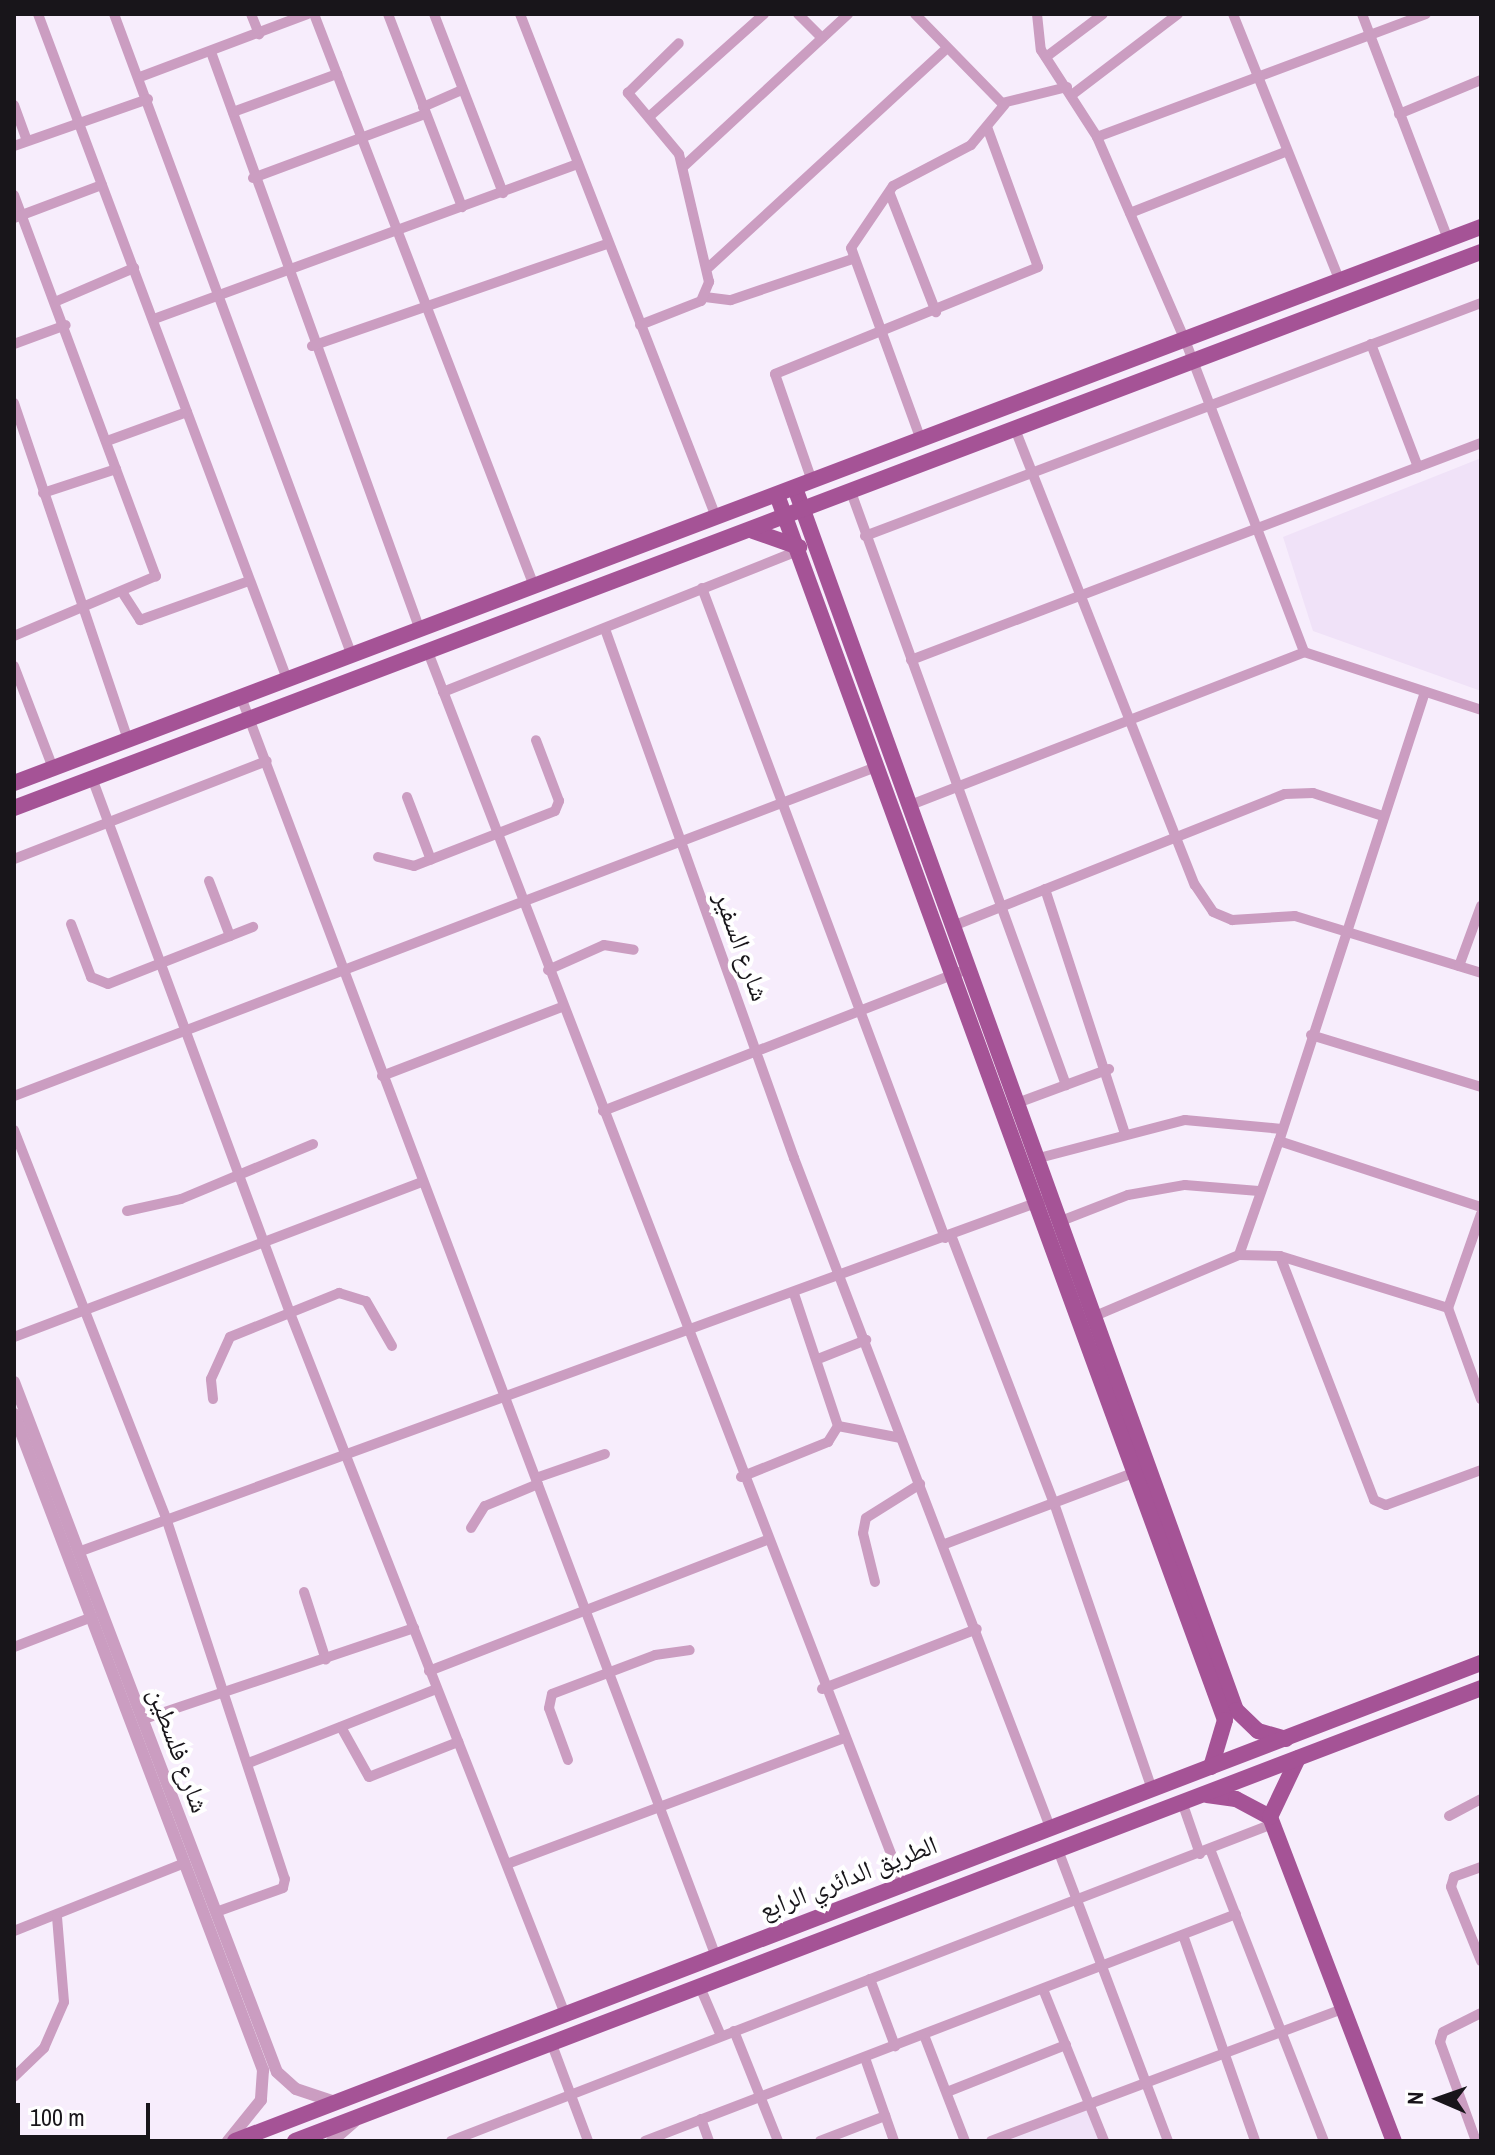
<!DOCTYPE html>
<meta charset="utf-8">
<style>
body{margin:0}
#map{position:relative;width:1495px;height:2155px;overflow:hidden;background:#f7edfc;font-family:"Archivo Narrow","Noto Naskh Arabic",sans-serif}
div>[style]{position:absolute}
.built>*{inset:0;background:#f0e2f8}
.minor>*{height:10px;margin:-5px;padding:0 5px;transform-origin:5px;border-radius:5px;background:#cb9dc1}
.tertiary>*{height:12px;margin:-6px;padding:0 6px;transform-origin:6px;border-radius:6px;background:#cb9dc1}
.primary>*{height:16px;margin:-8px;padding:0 8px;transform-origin:8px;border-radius:8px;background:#a55396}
span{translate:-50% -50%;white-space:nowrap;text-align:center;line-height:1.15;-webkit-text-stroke:8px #fff;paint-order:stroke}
.street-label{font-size:26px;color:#18151a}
.frame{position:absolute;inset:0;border:16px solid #18151a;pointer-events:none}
.north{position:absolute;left:1399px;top:2059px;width:80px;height:80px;-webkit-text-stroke:6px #fff;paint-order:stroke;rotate:272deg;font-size:22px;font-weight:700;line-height:32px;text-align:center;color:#18151a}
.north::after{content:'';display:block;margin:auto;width:28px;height:36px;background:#18151a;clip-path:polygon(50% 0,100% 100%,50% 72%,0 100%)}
.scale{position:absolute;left:16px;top:2103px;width:134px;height:36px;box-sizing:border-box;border:4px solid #18151a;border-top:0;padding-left:10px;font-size:24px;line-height:28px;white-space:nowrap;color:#18151a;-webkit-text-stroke:6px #fff;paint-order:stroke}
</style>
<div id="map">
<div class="built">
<i style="clip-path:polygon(1481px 458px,1481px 691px,1313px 631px,1283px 537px)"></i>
<i style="clip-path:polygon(1088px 2106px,1102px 2141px,995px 2141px)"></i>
</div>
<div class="minor">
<i style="left:38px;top:14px;width:710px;rotate:69.47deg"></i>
<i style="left:114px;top:14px;width:685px;rotate:69.66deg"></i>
<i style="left:251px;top:14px;width:22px;rotate:68deg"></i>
<i style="left:314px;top:14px;width:613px;rotate:68.96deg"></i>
<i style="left:388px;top:14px;width:207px;rotate:69deg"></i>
<i style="left:434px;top:14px;width:192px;rotate:68.9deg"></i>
<i style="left:520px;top:14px;width:540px;rotate:68.71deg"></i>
<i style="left:798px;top:14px;width:34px;rotate:45deg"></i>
<i style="left:915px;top:14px;width:124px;rotate:45.7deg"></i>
<i style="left:1002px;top:103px;width:67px;rotate:-13.8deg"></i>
<i style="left:1037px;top:14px;width:36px;rotate:84deg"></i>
<i style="left:1041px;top:50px;width:103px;rotate:57.2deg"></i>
<i style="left:1097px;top:137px;width:221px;rotate:66.6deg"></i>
<i style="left:1185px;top:340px;width:334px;rotate:69.1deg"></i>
<i style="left:1233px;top:14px;width:285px;rotate:68.2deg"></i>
<i style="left:1362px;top:14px;width:241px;rotate:69.1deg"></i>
<i style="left:211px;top:52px;width:615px;rotate:70.12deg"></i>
<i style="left:1046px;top:57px;width:71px;rotate:-37deg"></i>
<i style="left:140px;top:77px;width:179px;rotate:-20.6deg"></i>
<i style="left:1073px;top:94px;width:132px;rotate:-37.3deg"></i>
<i style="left:14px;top:105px;width:38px;rotate:70deg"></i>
<i style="left:423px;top:107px;width:43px;rotate:-23.6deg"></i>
<i style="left:233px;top:112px;width:111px;rotate:-20.1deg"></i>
<i style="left:1399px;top:114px;width:89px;rotate:-22.5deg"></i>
<i style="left:650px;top:116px;width:153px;rotate:-41.8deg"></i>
<i style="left:1097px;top:137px;width:351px;rotate:-20.5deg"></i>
<i style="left:14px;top:146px;width:142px;rotate:-19.3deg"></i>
<i style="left:683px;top:167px;width:225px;rotate:-42.8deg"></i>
<i style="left:253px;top:178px;width:184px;rotate:-20.4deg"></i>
<i style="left:890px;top:194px;width:127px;rotate:68.7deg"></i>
<i style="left:14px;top:195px;width:407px;rotate:69.6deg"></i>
<i style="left:156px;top:576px;width:154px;rotate:157.1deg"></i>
<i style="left:1130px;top:213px;width:167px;rotate:-21.5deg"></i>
<i style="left:14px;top:218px;width:94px;rotate:-20.6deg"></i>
<i style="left:709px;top:267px;width:322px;rotate:-42.6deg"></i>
<i style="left:705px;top:297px;width:26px;rotate:7deg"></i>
<i style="left:731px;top:300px;width:129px;rotate:-18.6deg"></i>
<i style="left:57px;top:301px;width:84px;rotate:-23.2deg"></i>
<i style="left:154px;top:319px;width:451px;rotate:-20.1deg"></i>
<i style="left:640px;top:325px;width:66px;rotate:-21.5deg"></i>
<i style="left:701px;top:301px;width:21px;rotate:-67deg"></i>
<i style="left:709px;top:282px;width:131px;rotate:-103.2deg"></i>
<i style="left:679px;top:154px;width:80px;rotate:-129.9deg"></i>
<i style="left:628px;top:93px;width:71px;rotate:-44.4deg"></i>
<i style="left:14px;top:344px;width:55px;rotate:-20.1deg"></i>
<i style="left:1371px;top:344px;width:132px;rotate:69.1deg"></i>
<i style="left:312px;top:346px;width:312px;rotate:-19.1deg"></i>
<i style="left:14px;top:403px;width:355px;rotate:71.3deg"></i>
<i style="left:1015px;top:429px;width:490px;rotate:68.5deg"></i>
<i style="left:1195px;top:885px;width:32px;rotate:56deg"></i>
<i style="left:1213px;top:912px;width:21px;rotate:23deg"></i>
<i style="left:1232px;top:920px;width:63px;rotate:-3.6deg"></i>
<i style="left:1295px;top:916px;width:195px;rotate:17deg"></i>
<i style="left:921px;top:440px;width:204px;rotate:-110deg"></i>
<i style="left:851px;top:248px;width:75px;rotate:-55.9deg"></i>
<i style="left:893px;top:186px;width:88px;rotate:-27.7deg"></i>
<i style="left:971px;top:145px;width:53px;rotate:-50.3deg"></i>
<i style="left:107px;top:441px;width:85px;rotate:-19.9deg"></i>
<i style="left:812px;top:481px;width:113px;rotate:-109.1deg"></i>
<i style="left:775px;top:374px;width:284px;rotate:-22.1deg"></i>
<i style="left:1038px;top:267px;width:149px;rotate:-110deg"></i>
<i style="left:851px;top:492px;width:631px;rotate:70.07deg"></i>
<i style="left:43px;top:493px;width:77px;rotate:-18.2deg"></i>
<i style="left:865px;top:536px;width:659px;rotate:-20.72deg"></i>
<i style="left:702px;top:588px;width:694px;rotate:69.5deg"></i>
<i style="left:124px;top:595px;width:30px;rotate:57deg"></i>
<i style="left:140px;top:620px;width:116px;rotate:-19.7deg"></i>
<i style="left:605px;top:629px;width:562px;rotate:70.34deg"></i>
<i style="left:794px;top:1158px;width:716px;rotate:69.06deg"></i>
<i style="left:428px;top:652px;width:1318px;rotate:68.93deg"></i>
<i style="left:911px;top:660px;width:610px;rotate:-20.84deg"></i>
<i style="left:14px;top:666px;width:109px;rotate:69.1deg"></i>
<i style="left:443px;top:692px;width:384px;rotate:-21.7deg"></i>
<i style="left:1425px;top:692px;width:472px;rotate:108deg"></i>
<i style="left:1279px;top:1141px;width:213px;rotate:18.1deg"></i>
<i style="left:241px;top:697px;width:1343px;rotate:69.34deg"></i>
<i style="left:92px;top:778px;width:570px;rotate:69.69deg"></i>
<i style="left:290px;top:1313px;width:753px;rotate:68.58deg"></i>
<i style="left:407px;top:797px;width:67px;rotate:69.1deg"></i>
<i style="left:913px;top:804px;width:420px;rotate:-21.2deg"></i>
<i style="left:1304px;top:652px;width:186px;rotate:18.1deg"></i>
<i style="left:378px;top:857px;width:37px;rotate:14deg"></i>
<i style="left:414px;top:866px;width:151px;rotate:-21.3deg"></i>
<i style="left:555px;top:811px;width:11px;rotate:-68deg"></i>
<i style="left:559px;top:801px;width:65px;rotate:-110.7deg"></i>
<i style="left:14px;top:859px;width:271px;rotate:-21.2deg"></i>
<i style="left:209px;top:881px;width:59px;rotate:69.1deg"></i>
<i style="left:1045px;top:889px;width:258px;rotate:71.9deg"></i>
<i style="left:71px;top:924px;width:57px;rotate:69.3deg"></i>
<i style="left:91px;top:977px;width:18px;rotate:22deg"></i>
<i style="left:108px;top:984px;width:156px;rotate:-21.5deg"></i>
<i style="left:953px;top:926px;width:357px;rotate:-21.7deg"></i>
<i style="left:1285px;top:794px;width:28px;rotate:-2deg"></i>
<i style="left:1313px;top:793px;width:71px;rotate:18.2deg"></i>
<i style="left:1459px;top:966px;width:64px;rotate:-69.9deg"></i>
<i style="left:548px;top:970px;width:61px;rotate:-24.1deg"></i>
<i style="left:604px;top:945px;width:30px;rotate:9deg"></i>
<i style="left:1311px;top:1035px;width:178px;rotate:17deg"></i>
<i style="left:382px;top:1076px;width:193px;rotate:-21deg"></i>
<i style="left:14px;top:1096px;width:923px;rotate:-20.89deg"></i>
<i style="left:1020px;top:1102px;width:95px;rotate:-20.3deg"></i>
<i style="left:603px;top:1111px;width:393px;rotate:-21.3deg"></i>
<i style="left:14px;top:1130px;width:420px;rotate:68.6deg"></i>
<i style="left:167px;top:1521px;width:377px;rotate:71.8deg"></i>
<i style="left:285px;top:1879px;width:9px;rotate:103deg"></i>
<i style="left:283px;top:1888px;width:71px;rotate:160.3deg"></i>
<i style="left:1039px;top:1158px;width:151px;rotate:-14.6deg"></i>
<i style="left:1185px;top:1120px;width:97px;rotate:5.3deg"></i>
<i style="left:127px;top:1211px;width:55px;rotate:-12.5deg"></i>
<i style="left:181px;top:1199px;width:143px;rotate:-22.6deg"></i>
<i style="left:1481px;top:1214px;width:100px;rotate:109.3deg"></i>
<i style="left:1448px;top:1308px;width:97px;rotate:70.1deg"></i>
<i style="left:1061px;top:1221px;width:72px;rotate:-21.2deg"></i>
<i style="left:1128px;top:1195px;width:58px;rotate:-10deg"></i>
<i style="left:1185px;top:1185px;width:74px;rotate:4.6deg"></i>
<i style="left:951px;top:1235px;width:287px;rotate:69deg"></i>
<i style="left:1054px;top:1503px;width:303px;rotate:71.1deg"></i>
<i style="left:1239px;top:1255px;width:121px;rotate:-70.7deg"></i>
<i style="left:1280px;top:1256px;width:261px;rotate:68.9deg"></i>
<i style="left:1374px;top:1500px;width:13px;rotate:23deg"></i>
<i style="left:1386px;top:1505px;width:101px;rotate:-20.2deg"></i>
<i style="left:1095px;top:1316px;width:156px;rotate:-23deg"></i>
<i style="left:1239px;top:1255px;width:41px;rotate:1.4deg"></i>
<i style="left:1280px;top:1256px;width:176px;rotate:17.2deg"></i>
<i style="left:14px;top:1337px;width:436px;rotate:-20.8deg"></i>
<i style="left:818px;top:1359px;width:52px;rotate:-21.6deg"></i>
<i style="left:213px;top:1399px;width:20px;rotate:-96deg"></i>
<i style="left:211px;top:1379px;width:46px;rotate:-65.7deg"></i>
<i style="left:230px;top:1337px;width:118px;rotate:-22deg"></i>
<i style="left:339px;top:1293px;width:28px;rotate:17deg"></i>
<i style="left:366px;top:1301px;width:52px;rotate:60deg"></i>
<i style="left:838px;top:1426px;width:64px;rotate:10.8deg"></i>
<i style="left:741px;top:1477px;width:94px;rotate:-21.9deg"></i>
<i style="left:828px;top:1442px;width:19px;rotate:-58deg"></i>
<i style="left:838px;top:1426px;width:139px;rotate:-108.4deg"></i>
<i style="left:536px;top:1478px;width:73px;rotate:-19.2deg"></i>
<i style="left:471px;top:1528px;width:26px;rotate:-58deg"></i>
<i style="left:485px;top:1506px;width:57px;rotate:-22.5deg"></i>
<i style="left:945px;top:1544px;width:201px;rotate:-20.7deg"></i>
<i style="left:81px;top:1551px;width:1022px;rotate:-20.03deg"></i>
<i style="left:875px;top:1582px;width:50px;rotate:-103.8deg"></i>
<i style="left:863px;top:1533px;width:15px;rotate:-79deg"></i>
<i style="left:866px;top:1518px;width:64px;rotate:-32.2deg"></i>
<i style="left:304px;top:1592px;width:71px;rotate:72.1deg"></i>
<i style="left:14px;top:1647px;width:84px;rotate:-21deg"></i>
<i style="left:429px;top:1671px;width:360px;rotate:-21.2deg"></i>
<i style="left:822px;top:1689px;width:166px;rotate:-21.2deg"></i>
<i style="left:144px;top:1719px;width:285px;rotate:-18.6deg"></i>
<i style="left:341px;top:1727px;width:57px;rotate:60.8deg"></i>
<i style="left:369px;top:1777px;width:96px;rotate:-21.5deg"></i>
<i style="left:568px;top:1760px;width:55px;rotate:-110.1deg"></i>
<i style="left:549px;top:1708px;width:14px;rotate:-78deg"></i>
<i style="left:552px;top:1694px;width:110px;rotate:-20.7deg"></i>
<i style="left:655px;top:1655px;width:35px;rotate:-8deg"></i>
<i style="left:251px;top:1762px;width:199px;rotate:-21.5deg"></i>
<i style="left:1182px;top:1802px;width:55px;rotate:70.9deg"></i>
<i style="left:1449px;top:1816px;width:36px;rotate:-28deg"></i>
<i style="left:1210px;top:1849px;width:313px;rotate:68.7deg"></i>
<i style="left:1058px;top:1850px;width:311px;rotate:69.3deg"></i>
<i style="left:507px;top:1864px;width:357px;rotate:-20.5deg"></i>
<i style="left:1481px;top:1867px;width:29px;rotate:160deg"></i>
<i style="left:1454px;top:1877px;width:10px;rotate:107deg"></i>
<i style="left:1451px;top:1887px;width:80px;rotate:67.9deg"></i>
<i style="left:14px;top:1931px;width:184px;rotate:-21.7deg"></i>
<i style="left:1183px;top:1935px;width:218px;rotate:70.7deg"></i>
<i style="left:870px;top:1979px;width:72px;rotate:69.5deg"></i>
<i style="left:700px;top:1987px;width:53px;rotate:66.8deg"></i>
<i style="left:1043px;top:1989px;width:164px;rotate:68.1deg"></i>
<i style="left:734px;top:2031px;width:118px;rotate:68.2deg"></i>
<i style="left:924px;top:2035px;width:114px;rotate:68.9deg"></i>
<i style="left:551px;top:2042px;width:106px;rotate:69.5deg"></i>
<i style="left:865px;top:2058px;width:88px;rotate:70.7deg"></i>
<i style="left:14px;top:2077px;width:42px;rotate:-44deg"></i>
<i style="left:44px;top:2048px;width:50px;rotate:-66.5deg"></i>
<i style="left:64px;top:2002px;width:86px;rotate:-94.7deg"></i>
<i style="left:947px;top:2092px;width:128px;rotate:-21.6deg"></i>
<i style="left:701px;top:2119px;width:23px;rotate:70deg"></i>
<i style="left:451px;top:2141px;width:880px;rotate:-21.11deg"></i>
<i style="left:645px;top:2141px;width:633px;rotate:-21.01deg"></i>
<i style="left:820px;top:2141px;width:70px;rotate:-21deg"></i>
<i style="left:991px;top:2141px;width:375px;rotate:-20.6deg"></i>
<i style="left:1476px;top:2141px;width:105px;rotate:-110deg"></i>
<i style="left:1440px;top:2042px;width:10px;rotate:-73deg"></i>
<i style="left:1443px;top:2032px;width:42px;rotate:-26.6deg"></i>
</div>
<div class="tertiary">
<i style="left:14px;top:1382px;width:738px;rotate:69.14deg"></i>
<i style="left:277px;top:2072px;width:25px;rotate:42deg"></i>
<i style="left:296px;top:2089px;width:41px;rotate:18.4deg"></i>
<i style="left:14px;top:1414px;width:702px;rotate:69.21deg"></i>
<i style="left:263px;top:2070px;width:30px;rotate:94deg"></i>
<i style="left:261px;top:2100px;width:53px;rotate:128.8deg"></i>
<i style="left:332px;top:2141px;width:29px;rotate:-41deg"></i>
</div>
<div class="primary">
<i style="left:795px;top:488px;width:1299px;rotate:70.16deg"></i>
<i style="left:1236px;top:1710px;width:30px;rotate:44deg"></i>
<i style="left:1258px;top:1731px;width:29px;rotate:16deg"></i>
<i style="left:777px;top:495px;width:1304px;rotate:69.91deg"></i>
<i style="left:1225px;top:1720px;width:49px;rotate:106.6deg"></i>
<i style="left:753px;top:531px;width:49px;rotate:19.2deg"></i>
<i style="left:14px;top:783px;width:1569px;rotate:-20.76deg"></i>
<i style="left:14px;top:808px;width:1569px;rotate:-20.76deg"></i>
<i style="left:1207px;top:1795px;width:29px;rotate:8deg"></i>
<i style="left:1236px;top:1799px;width:38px;rotate:28deg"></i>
<i style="left:1270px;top:1817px;width:347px;rotate:69.1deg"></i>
<i style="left:1270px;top:1817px;width:65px;rotate:-64.6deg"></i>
<i style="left:235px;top:2141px;width:1335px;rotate:-20.99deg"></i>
<i style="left:295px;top:2141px;width:1270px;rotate:-20.9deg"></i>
</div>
<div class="street-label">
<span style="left:742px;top:946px;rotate:70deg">شارع السفير</span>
<span style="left:179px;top:1750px;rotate:70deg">شارع فلسطين</span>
<span style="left:848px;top:1877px;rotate:-21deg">الطريق الدائري الرابع</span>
</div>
<div class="frame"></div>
<div class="north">N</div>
<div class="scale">100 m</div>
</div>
